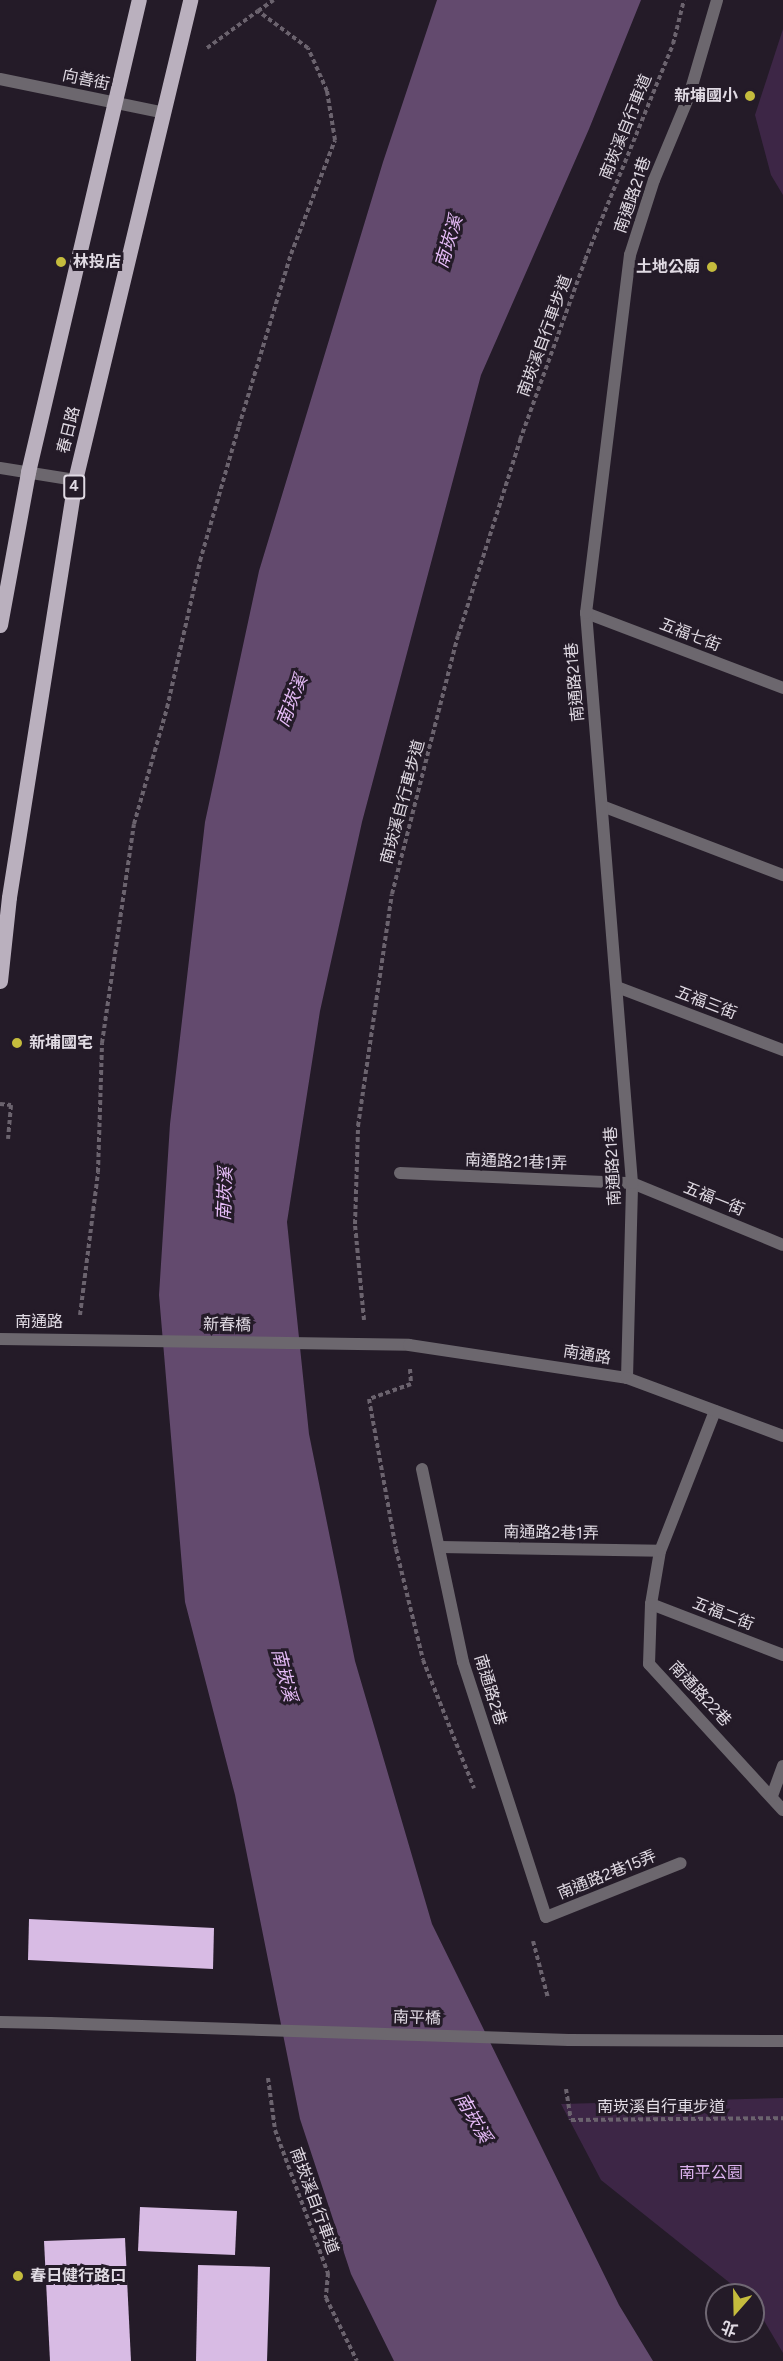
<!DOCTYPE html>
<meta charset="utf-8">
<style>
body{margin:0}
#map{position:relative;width:783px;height:2361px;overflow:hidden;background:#241b28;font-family:Figtree,"Noto Sans TC",sans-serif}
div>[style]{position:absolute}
.green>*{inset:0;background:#3d2646}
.water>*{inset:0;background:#634a6e}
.building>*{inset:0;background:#d8bbe4}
.path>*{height:4px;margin-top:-2px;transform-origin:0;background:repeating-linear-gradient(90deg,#6b636e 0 4.5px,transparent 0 7.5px)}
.lane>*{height:12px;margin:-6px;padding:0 6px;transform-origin:6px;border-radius:6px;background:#6c676e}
.street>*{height:12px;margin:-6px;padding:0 6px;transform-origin:6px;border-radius:6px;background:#6c676e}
.primary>*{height:15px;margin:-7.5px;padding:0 7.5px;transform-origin:7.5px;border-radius:7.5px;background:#bab0be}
.street-bridge>*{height:12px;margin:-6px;padding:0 6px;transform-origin:6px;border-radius:6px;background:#6c676e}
.dots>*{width:16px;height:16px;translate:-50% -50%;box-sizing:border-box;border:3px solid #241b28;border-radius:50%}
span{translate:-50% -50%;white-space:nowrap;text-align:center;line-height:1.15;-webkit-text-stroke:6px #241b28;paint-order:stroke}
.shield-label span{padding:2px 4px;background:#241b28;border:2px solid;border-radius:4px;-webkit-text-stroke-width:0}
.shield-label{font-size:15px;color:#e0dae3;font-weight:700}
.street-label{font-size:16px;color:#e0dae3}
.poi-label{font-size:16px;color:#e0dae3;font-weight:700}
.right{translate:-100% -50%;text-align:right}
.left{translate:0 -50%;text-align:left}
.park-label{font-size:16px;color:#dbb1ed}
.water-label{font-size:18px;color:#e6bcf8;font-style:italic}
.north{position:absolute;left:705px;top:2283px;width:60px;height:60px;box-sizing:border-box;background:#241b28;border:2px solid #6f6773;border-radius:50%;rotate:200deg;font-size:16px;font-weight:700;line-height:24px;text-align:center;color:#e0dae3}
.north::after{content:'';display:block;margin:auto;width:21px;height:27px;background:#c5bc3d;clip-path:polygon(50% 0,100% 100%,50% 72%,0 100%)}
</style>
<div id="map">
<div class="green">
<i style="clip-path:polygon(783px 29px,783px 195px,771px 175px,755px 115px)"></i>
<i style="clip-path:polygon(783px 2098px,783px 2353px,753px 2302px,753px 2295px,745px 2295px,601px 2180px,561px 2104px)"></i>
</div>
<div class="water">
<i style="clip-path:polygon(437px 0,641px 0,589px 129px,481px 375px,362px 822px,320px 1011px,287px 1222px,309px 1434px,355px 1661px,432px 1924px,619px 2305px,653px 2361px,394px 2361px,351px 2274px,300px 2119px,235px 1795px,185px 1602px,159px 1295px,170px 1124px,205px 822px,259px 571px,383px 162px)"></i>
</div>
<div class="building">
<i style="clip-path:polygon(29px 1919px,214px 1928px,213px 1969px,28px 1960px)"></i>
<i style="clip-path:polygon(140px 2207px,237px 2211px,235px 2255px,138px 2251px)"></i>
<i style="clip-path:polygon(125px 2238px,131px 2361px,50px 2361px,44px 2241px)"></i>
<i style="clip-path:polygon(198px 2265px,270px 2267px,267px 2361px,196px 2361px)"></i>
</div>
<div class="path">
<i style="left:207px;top:48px;width:63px;rotate:-36deg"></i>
<i style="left:0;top:1104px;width:11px;rotate:5deg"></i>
<i style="left:11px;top:1105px;width:34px;rotate:95deg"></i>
<i style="left:80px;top:1315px;width:144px;rotate:-82.8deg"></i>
<i style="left:98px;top:1172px;width:129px;rotate:-88.2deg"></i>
<i style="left:102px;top:1043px;width:221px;rotate:-81.7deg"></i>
<i style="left:134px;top:824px;width:121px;rotate:-74.1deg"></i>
<i style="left:167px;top:708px;width:151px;rotate:-77.3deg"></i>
<i style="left:200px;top:561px;width:141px;rotate:-73.9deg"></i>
<i style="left:239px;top:426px;width:180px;rotate:-73.2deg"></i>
<i style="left:291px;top:254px;width:122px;rotate:-68.9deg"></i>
<i style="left:335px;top:140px;width:50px;rotate:-99.3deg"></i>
<i style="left:327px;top:91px;width:47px;rotate:-113.8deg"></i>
<i style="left:308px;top:48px;width:62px;rotate:-143.5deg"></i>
<i style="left:258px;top:11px;width:19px;rotate:-35deg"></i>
<i style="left:364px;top:1320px;width:96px;rotate:-95.4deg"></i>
<i style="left:355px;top:1224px;width:98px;rotate:-88.2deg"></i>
<i style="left:358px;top:1126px;width:234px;rotate:-81.7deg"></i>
<i style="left:392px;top:894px;width:266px;rotate:-75.7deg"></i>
<i style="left:458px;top:636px;width:206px;rotate:-72.4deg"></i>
<i style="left:520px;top:440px;width:191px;rotate:-70.1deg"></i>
<i style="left:585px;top:260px;width:233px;rotate:-67.8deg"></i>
<i style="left:673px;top:44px;width:45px;rotate:-76deg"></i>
<i style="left:410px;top:1369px;width:15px;rotate:86deg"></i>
<i style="left:411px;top:1384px;width:45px;rotate:160.3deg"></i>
<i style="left:369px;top:1399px;width:152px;rotate:79.8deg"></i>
<i style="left:396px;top:1549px;width:114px;rotate:76.3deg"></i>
<i style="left:423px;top:1660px;width:138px;rotate:68.3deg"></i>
<i style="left:533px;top:1941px;width:59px;rotate:75.3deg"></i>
<i style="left:268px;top:2078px;width:52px;rotate:82.3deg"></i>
<i style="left:275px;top:2130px;width:153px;rotate:69.7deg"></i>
<i style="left:328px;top:2273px;width:25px;rotate:95deg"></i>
<i style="left:326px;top:2298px;width:70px;rotate:63.8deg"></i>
<i style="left:566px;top:2089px;width:31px;rotate:81deg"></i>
<i style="left:571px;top:2120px;width:212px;rotate:-0.5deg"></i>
</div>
<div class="lane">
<i style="left:0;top:468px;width:76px;rotate:9.1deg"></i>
<i style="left:586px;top:613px;width:211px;rotate:20.8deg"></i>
<i style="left:602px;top:806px;width:194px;rotate:20.9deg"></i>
<i style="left:617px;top:987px;width:178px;rotate:20.8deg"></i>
<i style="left:400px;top:1173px;width:232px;rotate:2.5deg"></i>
<i style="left:632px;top:1183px;width:163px;rotate:22.3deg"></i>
<i style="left:627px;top:1378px;width:195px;rotate:-88.5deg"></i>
<i style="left:632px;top:1183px;width:572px;rotate:-94.61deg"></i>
<i style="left:586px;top:613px;width:361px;rotate:-83deg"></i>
<i style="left:630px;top:255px;width:79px;rotate:-72.3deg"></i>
<i style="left:654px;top:180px;width:91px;rotate:-67.4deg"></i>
<i style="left:689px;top:96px;width:100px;rotate:-73.7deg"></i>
<i style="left:715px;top:1411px;width:150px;rotate:111.4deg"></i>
<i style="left:660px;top:1551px;width:54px;rotate:99.6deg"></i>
<i style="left:651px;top:1604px;width:60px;rotate:91.9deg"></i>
<i style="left:649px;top:1664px;width:198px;rotate:47.5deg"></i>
<i style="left:422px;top:1469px;width:197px;rotate:78deg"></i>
<i style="left:463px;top:1662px;width:268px;rotate:72deg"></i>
<i style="left:546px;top:1917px;width:145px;rotate:-21.8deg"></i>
<i style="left:441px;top:1547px;width:219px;rotate:1deg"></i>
<i style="left:651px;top:1604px;width:142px;rotate:21.1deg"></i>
<i style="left:772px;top:1796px;width:32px;rotate:-70deg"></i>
</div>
<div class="street">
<i style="left:0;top:79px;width:168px;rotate:11.6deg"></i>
<i style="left:0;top:1339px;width:409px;rotate:0.8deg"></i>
<i style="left:409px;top:1345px;width:220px;rotate:8.6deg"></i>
<i style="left:627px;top:1378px;width:166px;rotate:20.4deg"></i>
<i style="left:0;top:2022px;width:50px;rotate:1.1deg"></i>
</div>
<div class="primary">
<i style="left:0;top:625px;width:156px;rotate:-79.6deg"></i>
<i style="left:28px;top:472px;width:485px;rotate:-76.8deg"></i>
<i style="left:0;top:981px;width:84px;rotate:-83.9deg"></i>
<i style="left:9px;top:897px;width:422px;rotate:-81deg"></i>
<i style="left:75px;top:480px;width:494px;rotate:-76.5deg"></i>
</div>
<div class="street-bridge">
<i style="left:50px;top:2023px;width:519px;rotate:1.88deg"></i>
<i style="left:569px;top:2040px;width:214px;rotate:0.3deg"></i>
</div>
<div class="dots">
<i style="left:750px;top:96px;background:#c5bc3d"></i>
<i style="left:61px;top:262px;background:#c5bc3d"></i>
<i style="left:712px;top:267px;background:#c5bc3d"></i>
<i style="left:17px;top:1043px;background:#c5bc3d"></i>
<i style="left:18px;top:2276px;background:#c5bc3d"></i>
</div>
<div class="shield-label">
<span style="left:74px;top:487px">4</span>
</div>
<div class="street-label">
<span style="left:86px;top:80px;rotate:12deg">向善街</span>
<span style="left:626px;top:127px;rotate:-68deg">南崁溪自行車道</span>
<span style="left:633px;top:195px;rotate:-71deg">南通路21巷</span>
<span style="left:545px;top:336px;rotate:-70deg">南崁溪自行車步道</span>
<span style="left:69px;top:430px;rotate:-76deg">春日路</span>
<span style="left:690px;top:635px;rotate:21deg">五福七街</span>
<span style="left:575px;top:682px;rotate:-95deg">南通路21巷</span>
<span style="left:403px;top:802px;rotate:-75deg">南崁溪自行車步道</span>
<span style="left:706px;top:1003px;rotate:21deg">五福三街</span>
<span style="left:516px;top:1162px;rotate:2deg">南通路21巷1弄</span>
<span style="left:613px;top:1166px;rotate:-93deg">南通路21巷</span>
<span style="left:714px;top:1199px;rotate:22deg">五福一街</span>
<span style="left:39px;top:1322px">南通路</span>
<span style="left:227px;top:1325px;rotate:1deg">新春橋</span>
<span style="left:587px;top:1355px;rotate:9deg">南通路</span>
<span style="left:551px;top:1533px;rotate:1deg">南通路2巷1弄</span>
<span style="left:723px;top:1614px;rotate:21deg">五福二街</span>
<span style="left:490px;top:1690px;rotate:73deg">南通路2巷</span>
<span style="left:700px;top:1694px;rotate:47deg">南通路22巷</span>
<span style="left:607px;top:1875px;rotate:-22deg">南通路2巷15弄</span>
<span style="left:417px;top:2018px;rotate:2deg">南平橋</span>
<span style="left:661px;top:2107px">南崁溪自行車步道</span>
<span style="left:314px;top:2201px;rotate:70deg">南崁溪自行車道</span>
</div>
<div class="poi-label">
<span class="right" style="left:738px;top:96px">新埔國小</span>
<span class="left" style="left:73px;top:262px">林投店</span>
<span class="right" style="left:700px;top:267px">土地公廟</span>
<span class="left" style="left:29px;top:1043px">新埔國宅</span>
<span class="left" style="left:30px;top:2276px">春日健行路口</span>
</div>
<div class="park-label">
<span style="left:711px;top:2173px">南平公園</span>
</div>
<div class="water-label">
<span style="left:449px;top:242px;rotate:-73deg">南崁溪</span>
<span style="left:292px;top:701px;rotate:-68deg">南崁溪</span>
<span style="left:225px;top:1194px;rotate:-88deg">南崁溪</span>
<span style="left:284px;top:1675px;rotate:76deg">南崁溪</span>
<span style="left:473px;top:2118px;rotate:60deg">南崁溪</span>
</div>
<div class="north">北</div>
</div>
